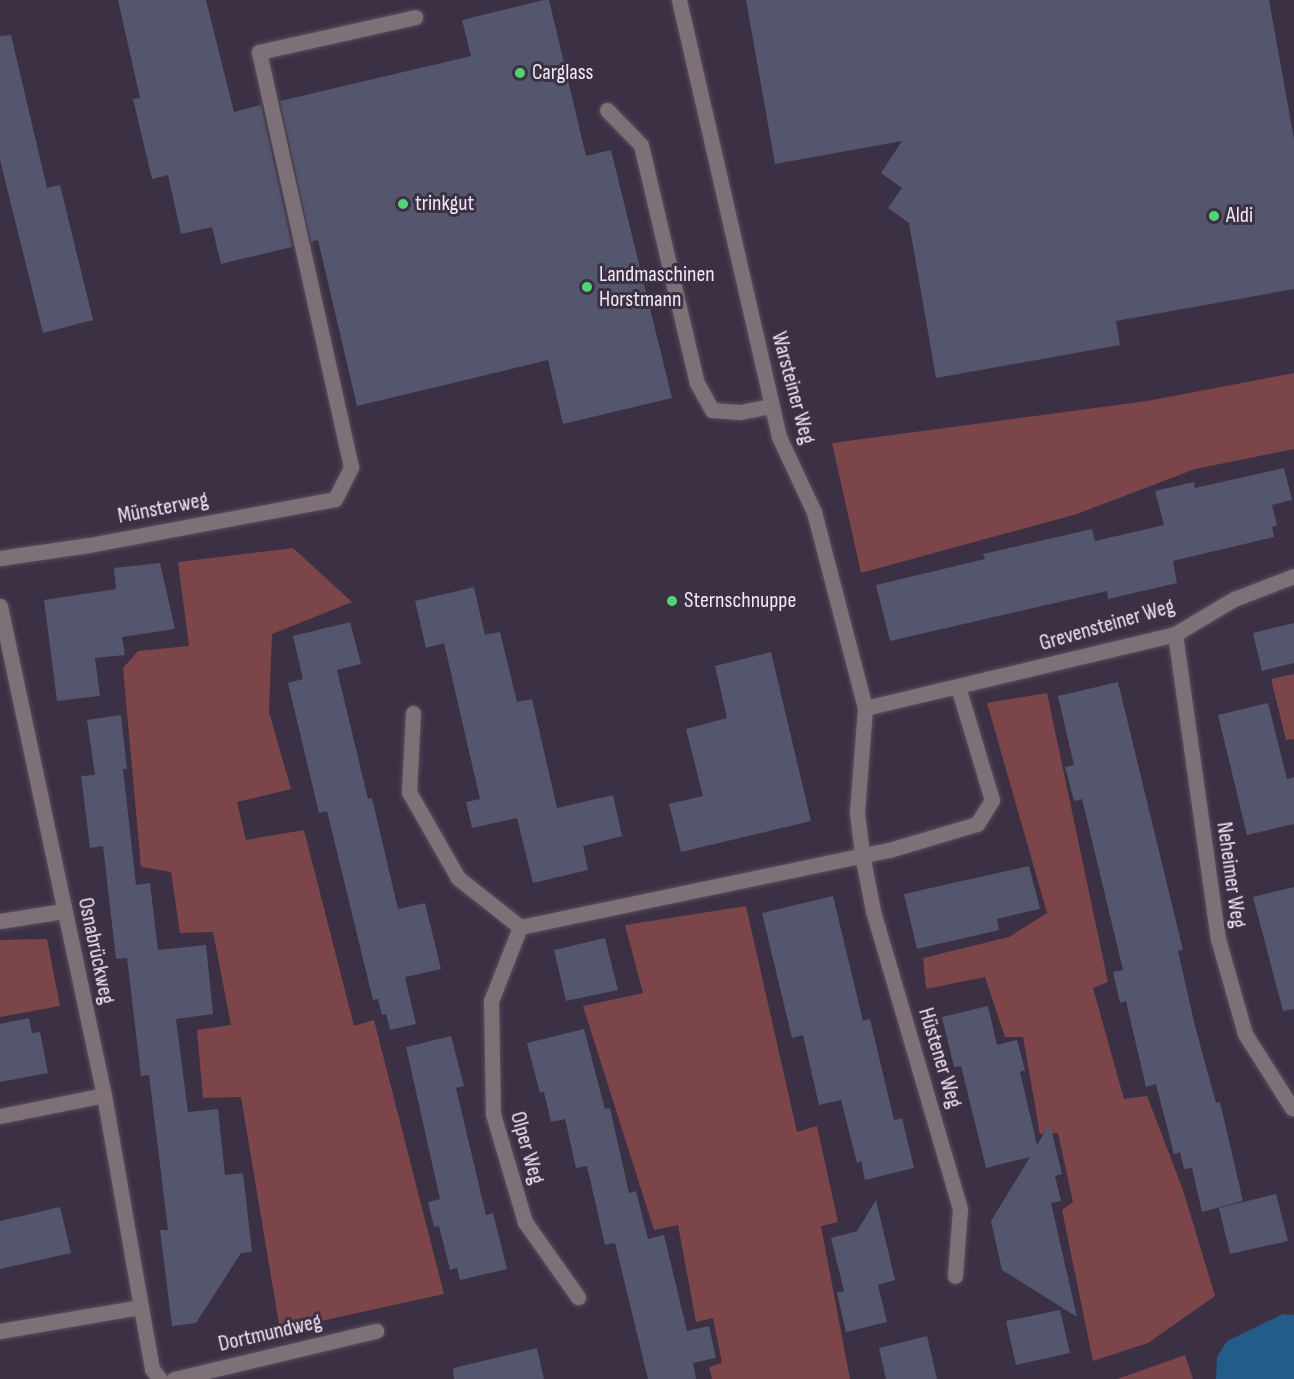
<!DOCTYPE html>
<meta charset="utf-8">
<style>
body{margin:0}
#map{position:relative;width:1294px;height:1379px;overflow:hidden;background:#3c3044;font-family:"Sofia Sans Condensed",sans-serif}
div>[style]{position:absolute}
.green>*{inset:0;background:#7b4549}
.water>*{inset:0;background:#235b89}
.building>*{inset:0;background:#53566d}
.roads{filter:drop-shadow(0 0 2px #594d60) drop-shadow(0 0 2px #594d60)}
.minor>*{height:15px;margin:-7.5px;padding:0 7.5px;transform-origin:7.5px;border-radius:7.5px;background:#7d7177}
.dots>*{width:16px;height:16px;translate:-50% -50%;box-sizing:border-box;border:3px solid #3c3044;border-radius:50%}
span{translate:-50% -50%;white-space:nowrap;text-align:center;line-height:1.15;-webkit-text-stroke:6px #3c3044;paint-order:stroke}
.poi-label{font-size:22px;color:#efe8f5}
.left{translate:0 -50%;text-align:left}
.street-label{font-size:22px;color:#efe8f5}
</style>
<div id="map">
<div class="green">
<i style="clip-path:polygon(1294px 373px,1294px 449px,1195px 469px,1077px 514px,861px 573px,832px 443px,1147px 401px)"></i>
<i style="clip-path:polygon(293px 548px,352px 602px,272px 634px,269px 712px,291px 789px,237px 802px,246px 840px,304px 830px,354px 1026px,374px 1020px,444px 1294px,280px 1330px,241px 1097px,203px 1098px,197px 1030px,231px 1025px,213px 932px,180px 933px,171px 872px,141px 867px,123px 668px,138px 651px,189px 646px,178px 562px)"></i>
<i style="clip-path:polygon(1294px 674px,1294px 739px,1286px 740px,1271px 679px)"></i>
<i style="clip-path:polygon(1047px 693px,1108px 982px,1093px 988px,1124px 1099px,1147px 1096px,1183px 1190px,1215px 1296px,1148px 1343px,1093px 1361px,1062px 1210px,1073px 1202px,1058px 1133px,1040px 1134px,1023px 1037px,1005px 1037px,985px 977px,926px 989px,923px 958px,1009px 937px,1047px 913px,987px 703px)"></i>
<i style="clip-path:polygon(746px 906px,797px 1132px,817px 1126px,838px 1222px,821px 1226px,850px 1379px,712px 1379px,709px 1367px,722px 1363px,713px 1318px,696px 1322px,678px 1225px,654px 1230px,583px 1006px,643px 993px,625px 925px)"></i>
<i style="clip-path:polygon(47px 939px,60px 1006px,0 1017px,0 940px)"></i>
<i style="clip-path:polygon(1185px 1355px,1193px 1379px,1117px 1379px,1160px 1364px)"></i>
</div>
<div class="water">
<i style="clip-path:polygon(1283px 1314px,1294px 1315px,1294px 1379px,1216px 1379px,1217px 1357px,1227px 1341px)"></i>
</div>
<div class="building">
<i style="clip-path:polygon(118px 0,206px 0,234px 112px,261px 105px,292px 247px,221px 264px,212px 227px,181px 234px,168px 175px,152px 179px,133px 99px,140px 98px)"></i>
<i style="clip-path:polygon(544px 0,549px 0,586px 156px,611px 150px,672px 398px,563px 424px,548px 360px,357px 406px,318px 240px,311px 242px,280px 101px,471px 56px,462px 20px)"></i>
<i style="clip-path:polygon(746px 0,1269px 0,1294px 139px,1294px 289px,1116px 321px,1120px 345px,936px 378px,909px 223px,888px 208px,902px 188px,881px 173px,902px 141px,775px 164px)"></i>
<i style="clip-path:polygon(11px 35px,47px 188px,60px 185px,93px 320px,43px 333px,0 160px,0 36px)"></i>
<i style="clip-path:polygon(1284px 468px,1292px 500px,1272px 505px,1277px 525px,1272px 527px,1274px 537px,1173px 561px,1177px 583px,1108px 599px,1107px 591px,890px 641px,876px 585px,985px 559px,983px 554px,1092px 529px,1095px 541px,1164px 525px,1155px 491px,1194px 482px,1195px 488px)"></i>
<i style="clip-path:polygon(160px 563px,175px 629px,122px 637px,125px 655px,95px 658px,100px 696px,57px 701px,44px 600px,116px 589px,114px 568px)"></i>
<i style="clip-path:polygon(474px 587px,485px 635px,500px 632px,517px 702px,532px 699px,557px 808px,613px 795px,622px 836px,583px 846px,588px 870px,533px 883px,517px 818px,472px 828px,466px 802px,480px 799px,444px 643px,426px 648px,415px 601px)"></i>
<i style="clip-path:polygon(350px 622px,361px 664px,337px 670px,368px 799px,372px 798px,398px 909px,425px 903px,441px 969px,405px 977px,416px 1024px,390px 1030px,386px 1014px,382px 1015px,378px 999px,373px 1000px,327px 811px,319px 813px,288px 683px,303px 679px,293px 636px)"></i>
<i style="clip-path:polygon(1294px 623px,1294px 663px,1262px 671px,1253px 633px)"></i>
<i style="clip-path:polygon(771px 652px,811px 821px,681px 852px,669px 804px,703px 796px,686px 729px,727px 718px,715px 666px)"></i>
<i style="clip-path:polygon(1118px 682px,1183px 950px,1178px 951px,1195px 1026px,1216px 1103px,1220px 1102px,1243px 1201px,1202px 1212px,1192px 1168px,1184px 1169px,1180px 1152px,1174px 1154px,1156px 1084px,1146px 1087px,1126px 1001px,1120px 1003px,1113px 972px,1123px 970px,1082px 799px,1074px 801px,1065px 767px,1074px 765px,1058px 696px)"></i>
<i style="clip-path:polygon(1268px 703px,1287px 779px,1294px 777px,1294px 824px,1247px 835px,1218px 715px)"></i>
<i style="clip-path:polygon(121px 715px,127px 769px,123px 769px,136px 885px,150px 883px,158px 950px,206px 945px,213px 1014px,176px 1019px,188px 1112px,218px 1109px,225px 1175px,243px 1173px,252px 1252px,241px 1253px,196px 1323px,172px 1326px,160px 1230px,168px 1230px,149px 1075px,141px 1076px,127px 958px,116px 959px,103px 846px,90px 848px,81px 776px,95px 775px,87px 720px)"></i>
<i style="clip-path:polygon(1029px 866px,1040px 909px,997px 919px,999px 930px,917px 949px,904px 894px)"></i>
<i style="clip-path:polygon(1294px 887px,1294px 1009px,1283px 1011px,1253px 897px)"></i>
<i style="clip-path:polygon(833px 896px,863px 1021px,870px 1019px,894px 1120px,902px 1118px,914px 1168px,865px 1180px,861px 1161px,857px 1163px,841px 1100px,819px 1105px,803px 1035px,792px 1038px,762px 913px)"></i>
<i style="clip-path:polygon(605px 938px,618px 990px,566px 1001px,554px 950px)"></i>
<i style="clip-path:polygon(988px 1006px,997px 1045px,1017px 1040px,1025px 1070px,1020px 1072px,1037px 1145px,1050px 1124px,1062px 1174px,1055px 1176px,1061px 1201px,1051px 1203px,1077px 1317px,1002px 1270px,991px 1221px,1030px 1157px,986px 1168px,961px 1066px,954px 1067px,942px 1017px)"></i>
<i style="clip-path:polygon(29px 1018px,32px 1033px,40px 1032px,48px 1073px,0 1082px,0 1024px)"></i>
<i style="clip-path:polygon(584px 1029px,605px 1109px,610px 1108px,629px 1193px,636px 1191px,648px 1239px,664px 1235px,687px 1331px,709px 1326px,716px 1358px,693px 1363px,696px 1379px,648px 1379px,615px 1243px,605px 1245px,587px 1166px,576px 1168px,565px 1119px,551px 1122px,544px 1092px,540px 1093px,527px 1043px)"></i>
<i style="clip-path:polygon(451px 1036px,464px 1086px,456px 1088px,486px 1215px,493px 1213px,507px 1269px,460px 1280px,457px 1268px,450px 1270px,439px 1226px,434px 1227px,428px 1202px,440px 1199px,406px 1047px)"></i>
<i style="clip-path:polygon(1276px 1194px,1288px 1241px,1230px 1254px,1219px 1208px)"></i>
<i style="clip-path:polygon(876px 1200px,895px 1280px,878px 1285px,887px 1322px,846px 1332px,837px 1293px,844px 1291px,831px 1238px,857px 1231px)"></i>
<i style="clip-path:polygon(60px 1207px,71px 1253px,0 1269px,0 1221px)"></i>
<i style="clip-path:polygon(1060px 1310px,1070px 1353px,1016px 1365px,1006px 1321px)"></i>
<i style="clip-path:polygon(927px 1336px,937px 1379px,886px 1379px,879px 1348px)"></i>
<i style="clip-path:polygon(537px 1348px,544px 1379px,454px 1379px,453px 1368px)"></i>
</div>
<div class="roads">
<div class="minor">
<i style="left:679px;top:0;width:448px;rotate:77.1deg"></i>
<i style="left:779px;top:437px;width:83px;rotate:65deg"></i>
<i style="left:814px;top:512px;width:203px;rotate:75.4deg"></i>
<i style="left:865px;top:708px;width:105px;rotate:94.4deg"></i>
<i style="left:857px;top:813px;width:41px;rotate:83deg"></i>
<i style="left:862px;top:854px;width:58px;rotate:79.1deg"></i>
<i style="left:873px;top:911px;width:310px;rotate:73.7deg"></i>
<i style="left:960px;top:1209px;width:67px;rotate:94.3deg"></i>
<i style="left:607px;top:110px;width:49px;rotate:45.8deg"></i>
<i style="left:641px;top:145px;width:244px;rotate:76.8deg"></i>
<i style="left:697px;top:383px;width:31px;rotate:61deg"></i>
<i style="left:712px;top:410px;width:28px;rotate:4deg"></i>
<i style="left:740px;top:412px;width:32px;rotate:-11deg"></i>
<i style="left:0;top:558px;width:90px;rotate:-8.3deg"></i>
<i style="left:89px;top:545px;width:250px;rotate:-10.6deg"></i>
<i style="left:335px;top:499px;width:36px;rotate:-63deg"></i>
<i style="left:351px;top:467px;width:425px;rotate:-102.5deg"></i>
<i style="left:259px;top:52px;width:160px;rotate:-12.6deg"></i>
<i style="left:0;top:606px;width:500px;rotate:78deg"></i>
<i style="left:104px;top:1095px;width:215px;rotate:80.1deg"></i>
<i style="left:1175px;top:634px;width:308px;rotate:82deg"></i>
<i style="left:1218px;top:939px;width:99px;rotate:74.1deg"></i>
<i style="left:1245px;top:1034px;width:88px;rotate:57.6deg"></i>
<i style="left:865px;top:708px;width:319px;rotate:-13.4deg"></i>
<i style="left:1175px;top:634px;width:69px;rotate:-30.7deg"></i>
<i style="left:1234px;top:599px;width:64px;rotate:-21deg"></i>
<i style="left:413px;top:713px;width:79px;rotate:92.9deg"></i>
<i style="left:409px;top:792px;width:99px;rotate:60.3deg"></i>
<i style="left:458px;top:878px;width:79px;rotate:38.3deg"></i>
<i style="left:520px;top:927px;width:377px;rotate:-11.8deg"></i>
<i style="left:889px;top:850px;width:92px;rotate:-16.5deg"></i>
<i style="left:977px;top:824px;width:28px;rotate:-58deg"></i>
<i style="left:992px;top:800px;width:118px;rotate:-106.7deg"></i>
<i style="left:0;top:921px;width:64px;rotate:-9deg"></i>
<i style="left:520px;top:927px;width:79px;rotate:111.4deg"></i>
<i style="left:491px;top:1001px;width:113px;rotate:89deg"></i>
<i style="left:493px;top:1114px;width:113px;rotate:73.5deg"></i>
<i style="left:525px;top:1222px;width:92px;rotate:54.8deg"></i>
<i style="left:0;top:1116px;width:106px;rotate:-11.4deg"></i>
<i style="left:0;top:1331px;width:143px;rotate:-9.7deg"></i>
<i style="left:141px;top:1307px;width:63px;rotate:79.9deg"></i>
<i style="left:152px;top:1369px;width:13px;rotate:51deg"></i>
<i style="left:174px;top:1379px;width:208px;rotate:-13.4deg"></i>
</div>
</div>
<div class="dots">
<i style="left:520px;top:73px;background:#4ed675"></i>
<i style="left:403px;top:204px;background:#4ed675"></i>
<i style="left:1214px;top:216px;background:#4ed675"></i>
<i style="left:587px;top:287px;background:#4ed675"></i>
<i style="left:672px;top:601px;background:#4ed675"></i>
</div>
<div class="poi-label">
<span class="left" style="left:532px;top:73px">Carglass</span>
<span class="left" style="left:415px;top:204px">trinkgut</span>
<span class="left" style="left:1226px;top:216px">Aldi</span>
<span class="left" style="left:599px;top:287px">Landmaschinen<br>Horstmann</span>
<span class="left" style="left:684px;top:601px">Sternschnuppe</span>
</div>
<div class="street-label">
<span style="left:793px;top:388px;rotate:75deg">Warsteiner Weg</span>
<span style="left:163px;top:508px;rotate:-11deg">Münsterweg</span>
<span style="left:1107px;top:625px;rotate:-16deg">Grevensteiner Weg</span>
<span style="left:1231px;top:875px;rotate:82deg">Neheimer Weg</span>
<span style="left:96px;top:951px;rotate:78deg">Osnabrückweg</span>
<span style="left:940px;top:1058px;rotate:73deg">Hüstener Weg</span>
<span style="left:527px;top:1148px;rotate:74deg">Olper Weg</span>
<span style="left:270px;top:1333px;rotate:-13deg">Dortmundweg</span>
</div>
</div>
